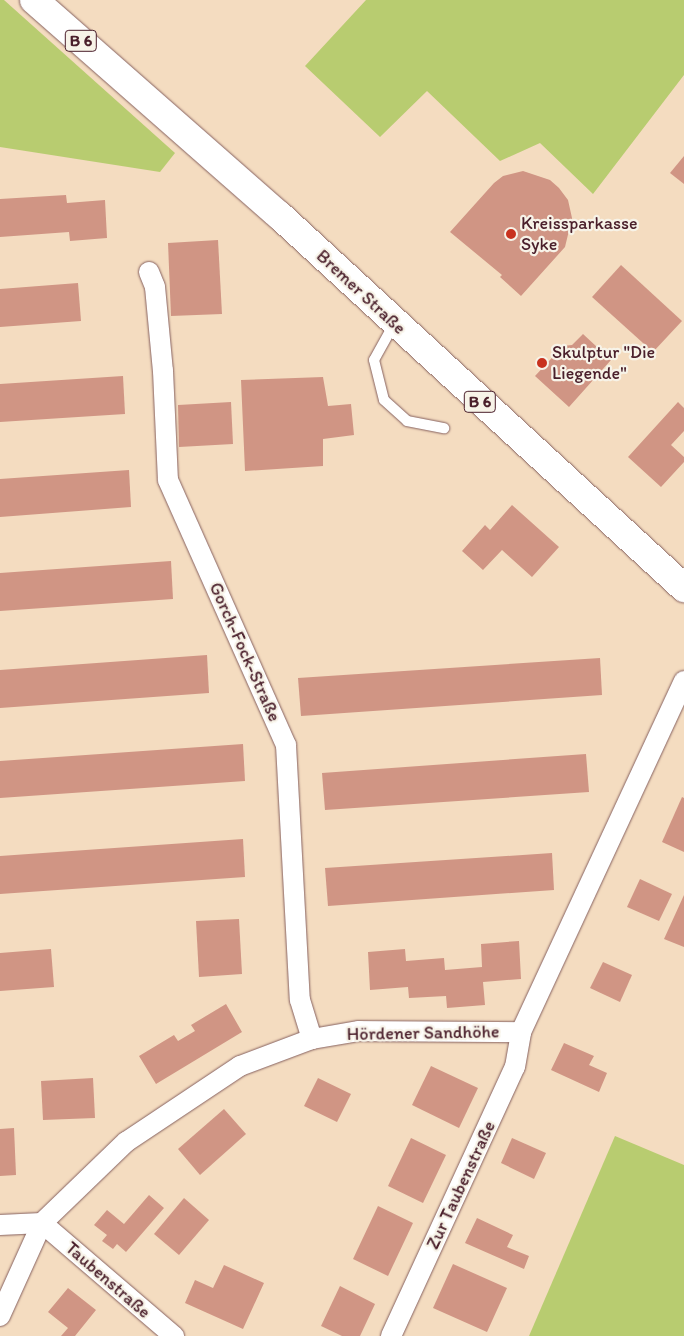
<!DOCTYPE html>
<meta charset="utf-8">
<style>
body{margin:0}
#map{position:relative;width:684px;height:1336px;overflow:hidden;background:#f4dcc0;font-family:Itim,sans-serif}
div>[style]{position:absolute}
.green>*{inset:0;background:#b8cc70}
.building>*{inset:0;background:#d09584}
.roads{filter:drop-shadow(0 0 1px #86615f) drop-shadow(0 0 1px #86615f)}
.service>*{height:10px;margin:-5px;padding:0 5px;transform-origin:5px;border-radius:5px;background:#fff}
.minor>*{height:20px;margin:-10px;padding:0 10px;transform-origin:10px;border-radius:10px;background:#fff}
.primary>*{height:28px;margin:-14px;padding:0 14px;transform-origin:14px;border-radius:14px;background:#fff}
.dots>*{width:14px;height:14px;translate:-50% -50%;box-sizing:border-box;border:2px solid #f7f3e8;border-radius:50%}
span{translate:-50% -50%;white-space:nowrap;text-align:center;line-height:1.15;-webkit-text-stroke:4.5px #f7f3e8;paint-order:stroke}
.shield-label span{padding:1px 4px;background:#f7f3e8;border:1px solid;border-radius:4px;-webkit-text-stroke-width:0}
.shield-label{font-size:16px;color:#4a1f2b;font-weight:700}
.poi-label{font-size:18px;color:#4a1f2b}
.left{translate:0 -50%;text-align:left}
.street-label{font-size:18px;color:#4a1f2b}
</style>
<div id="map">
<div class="green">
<i style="clip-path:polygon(0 0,4px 0,175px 153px,160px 172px,0 147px)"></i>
<i style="clip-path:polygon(366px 0,684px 0,684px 75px,593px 194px,540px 143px,500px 161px,427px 91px,380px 137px,305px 66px)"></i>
<i style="clip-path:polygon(615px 1136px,684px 1165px,684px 1336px,529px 1336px)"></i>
</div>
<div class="building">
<i style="clip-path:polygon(684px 156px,684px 184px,670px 173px)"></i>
<i style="clip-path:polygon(523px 171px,550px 180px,559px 188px,568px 200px,572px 218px,565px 247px,521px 296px,500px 277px,502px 275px,450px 232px,494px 183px,503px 176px)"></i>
<i style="clip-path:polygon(66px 195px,67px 203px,105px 200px,107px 238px,70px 241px,69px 232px,0 237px,0 199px)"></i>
<i style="clip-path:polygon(218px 240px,222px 314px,171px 316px,168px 243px)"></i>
<i style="clip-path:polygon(621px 265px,682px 321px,653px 352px,592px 297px)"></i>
<i style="clip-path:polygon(78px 283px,81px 321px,0 327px,0 289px)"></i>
<i style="clip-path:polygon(583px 334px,611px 360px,569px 407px,535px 376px,563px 346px,572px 345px)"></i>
<i style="clip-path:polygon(123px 376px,125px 414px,0 422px,0 384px)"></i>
<i style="clip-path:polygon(323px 377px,328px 406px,351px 404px,354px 435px,323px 439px,323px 466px,245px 471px,241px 380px)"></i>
<i style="clip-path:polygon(231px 402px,233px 444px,179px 447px,178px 405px)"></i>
<i style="clip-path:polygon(678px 402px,684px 408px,684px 431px,671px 445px,684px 457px,684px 462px,661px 487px,628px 457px)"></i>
<i style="clip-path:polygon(129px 470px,131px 507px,0 517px,0 479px)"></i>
<i style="clip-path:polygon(512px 505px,559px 547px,532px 577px,502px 550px,483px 570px,462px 551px,485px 525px,490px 530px)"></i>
<i style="clip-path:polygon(171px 561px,173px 599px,0 611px,0 573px)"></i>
<i style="clip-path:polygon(207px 655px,209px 693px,0 708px,0 670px)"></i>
<i style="clip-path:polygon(600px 658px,602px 695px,301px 716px,298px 678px)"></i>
<i style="clip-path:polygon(243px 744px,245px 781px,0 798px,0 761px)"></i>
<i style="clip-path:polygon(586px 754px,589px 792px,325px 810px,322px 773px)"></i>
<i style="clip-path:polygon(682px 797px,684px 798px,684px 852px,662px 842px)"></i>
<i style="clip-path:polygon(243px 839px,245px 877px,0 894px,0 856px)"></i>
<i style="clip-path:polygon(552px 853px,554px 890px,328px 906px,325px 868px)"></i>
<i style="clip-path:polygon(640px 879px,672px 894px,659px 921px,627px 907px)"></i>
<i style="clip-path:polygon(684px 895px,684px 947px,664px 939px)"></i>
<i style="clip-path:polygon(239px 919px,242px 974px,199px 977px,196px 921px)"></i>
<i style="clip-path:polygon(519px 941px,521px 979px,483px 982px,485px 1005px,447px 1008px,446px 996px,409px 998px,408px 987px,370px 990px,368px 952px,405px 949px,406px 961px,444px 958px,445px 970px,482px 967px,481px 944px)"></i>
<i style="clip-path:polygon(51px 949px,54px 987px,0 991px,0 953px)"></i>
<i style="clip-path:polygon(603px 962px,632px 975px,620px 1002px,590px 988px)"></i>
<i style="clip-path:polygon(226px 1004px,242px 1032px,156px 1084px,139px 1056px,174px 1035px,178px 1041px,195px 1031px,191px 1025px)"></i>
<i style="clip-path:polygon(564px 1043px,594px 1056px,589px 1065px,607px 1073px,599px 1092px,551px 1070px)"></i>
<i style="clip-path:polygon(431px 1066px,478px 1088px,459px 1128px,412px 1105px)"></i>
<i style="clip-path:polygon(93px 1078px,95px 1118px,43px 1120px,41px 1081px)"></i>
<i style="clip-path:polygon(318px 1078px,351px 1094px,337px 1122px,304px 1106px)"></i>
<i style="clip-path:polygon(224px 1109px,246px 1134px,200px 1175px,178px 1149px)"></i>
<i style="clip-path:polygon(14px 1128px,16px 1175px,0 1176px,0 1129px)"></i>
<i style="clip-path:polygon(411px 1138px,446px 1155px,423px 1203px,388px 1186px)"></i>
<i style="clip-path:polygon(512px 1138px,546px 1153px,534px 1179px,501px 1163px)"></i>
<i style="clip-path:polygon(149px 1195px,164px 1208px,126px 1252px,117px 1244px,113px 1249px,102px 1241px,107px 1235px,94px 1225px,107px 1210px,124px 1224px)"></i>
<i style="clip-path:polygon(184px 1198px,209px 1220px,179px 1255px,154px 1234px)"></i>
<i style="clip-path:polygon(378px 1206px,413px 1223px,388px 1276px,353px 1259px)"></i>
<i style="clip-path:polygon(477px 1218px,513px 1235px,507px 1247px,529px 1256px,524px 1269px,465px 1243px)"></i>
<i style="clip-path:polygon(453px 1264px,507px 1288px,487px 1332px,433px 1308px)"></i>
<i style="clip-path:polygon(224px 1265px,264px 1283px,243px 1329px,185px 1303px,195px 1280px,213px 1288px)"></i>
<i style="clip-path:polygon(340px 1286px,375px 1304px,360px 1336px,342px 1336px,321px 1326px)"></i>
<i style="clip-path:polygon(68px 1288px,96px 1310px,75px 1336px,61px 1336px,68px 1328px,48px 1312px)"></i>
</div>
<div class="roads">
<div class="service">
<i style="left:394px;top:324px;width:41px;rotate:119.1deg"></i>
<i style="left:374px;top:360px;width:41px;rotate:76deg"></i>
<i style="left:384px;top:400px;width:31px;rotate:42deg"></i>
<i style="left:407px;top:421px;width:38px;rotate:11deg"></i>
</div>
<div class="minor">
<i style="left:149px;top:272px;width:16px;rotate:68deg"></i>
<i style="left:155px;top:287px;width:84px;rotate:84.6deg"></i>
<i style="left:163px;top:371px;width:109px;rotate:87.4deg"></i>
<i style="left:168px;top:480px;width:290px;rotate:66deg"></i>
<i style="left:286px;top:745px;width:255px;rotate:86.9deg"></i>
<i style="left:300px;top:1000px;width:41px;rotate:72.9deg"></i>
<i style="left:0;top:1225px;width:42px;rotate:-2.7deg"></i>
<i style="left:42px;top:1223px;width:174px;rotate:40.6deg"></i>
<i style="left:0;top:1316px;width:102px;rotate:-65.7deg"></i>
<i style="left:42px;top:1223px;width:117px;rotate:-44deg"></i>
<i style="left:126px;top:1142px;width:137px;rotate:-33.7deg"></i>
<i style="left:240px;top:1066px;width:77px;rotate:-20.6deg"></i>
<i style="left:312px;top:1039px;width:48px;rotate:-9.7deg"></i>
<i style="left:359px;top:1031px;width:162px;rotate:0.4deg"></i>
<i style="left:521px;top:1032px;width:387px;rotate:-65.1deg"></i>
<i style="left:391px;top:1336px;width:296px;rotate:-65.3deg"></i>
<i style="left:515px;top:1067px;width:36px;rotate:-80deg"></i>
</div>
<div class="primary">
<i style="left:34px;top:0;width:326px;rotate:41.3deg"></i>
<i style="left:279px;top:215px;width:551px;rotate:42.64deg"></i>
</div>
</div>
<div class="dots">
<i style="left:511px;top:234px;background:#c8321e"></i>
<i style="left:542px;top:363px;background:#c8321e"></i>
</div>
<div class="shield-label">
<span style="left:81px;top:41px">B 6</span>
<span style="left:480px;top:402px">B 6</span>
</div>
<div class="poi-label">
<span class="left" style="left:521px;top:234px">Kreissparkasse<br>Syke</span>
<span class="left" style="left:552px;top:363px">Skulptur "Die<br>Liegende"</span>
</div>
<div class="street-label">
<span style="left:361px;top:292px;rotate:43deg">Bremer Straße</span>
<span style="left:245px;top:652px;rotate:66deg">Gorch-Fock-Straße</span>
<span style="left:423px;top:1033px;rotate:-1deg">Hördener Sandhöhe</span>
<span style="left:461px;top:1185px;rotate:-65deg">Zur Taubenstraße</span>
<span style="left:108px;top:1280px;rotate:41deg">Taubenstraße</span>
</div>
</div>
